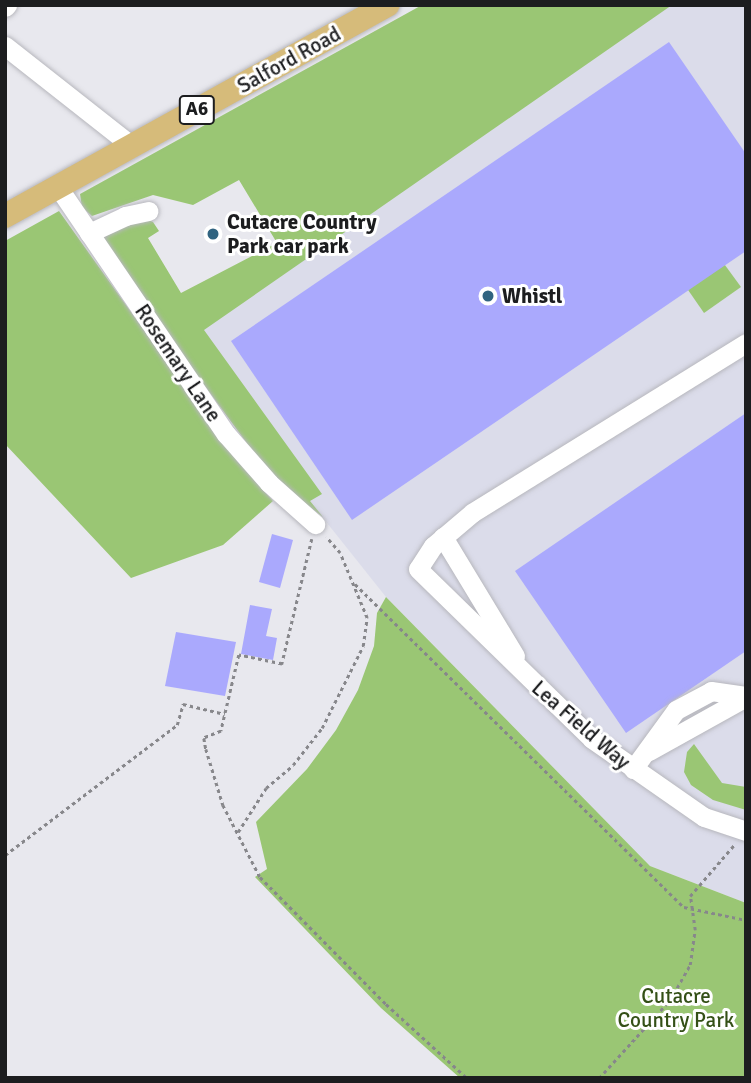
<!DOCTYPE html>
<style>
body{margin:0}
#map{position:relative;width:751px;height:1083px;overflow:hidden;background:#e8e8ee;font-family:Signika,sans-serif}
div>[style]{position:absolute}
.built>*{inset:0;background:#dbdcea}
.green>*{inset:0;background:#9ac674}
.building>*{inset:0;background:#aaa9fd}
.path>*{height:2.5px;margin-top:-1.25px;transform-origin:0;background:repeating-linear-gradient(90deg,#87878b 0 3.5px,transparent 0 7px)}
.roads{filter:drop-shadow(0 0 2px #b7b7bd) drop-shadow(0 0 2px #b7b7bd)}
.minor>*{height:19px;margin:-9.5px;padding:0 9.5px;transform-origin:9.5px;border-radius:9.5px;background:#fff}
.major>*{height:24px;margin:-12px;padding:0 12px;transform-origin:12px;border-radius:12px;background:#d6bb7a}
.dots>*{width:19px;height:19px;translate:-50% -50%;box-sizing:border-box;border:4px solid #fff;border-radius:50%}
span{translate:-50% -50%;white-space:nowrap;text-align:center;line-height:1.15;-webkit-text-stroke:6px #fff;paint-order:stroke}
.shield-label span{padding:2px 5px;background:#fff;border:2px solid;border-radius:5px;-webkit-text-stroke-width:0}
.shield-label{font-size:19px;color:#1c1d1f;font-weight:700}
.street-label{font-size:21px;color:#1c1d1f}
.poi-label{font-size:21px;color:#1c1d1f;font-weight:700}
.left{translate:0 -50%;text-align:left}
.park-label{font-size:21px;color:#345017}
.frame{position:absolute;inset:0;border:7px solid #1c1d1f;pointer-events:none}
</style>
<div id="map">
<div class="built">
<i style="clip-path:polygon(620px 5px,746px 5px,746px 903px,650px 866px,386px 597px,191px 352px,186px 319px)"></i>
</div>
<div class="green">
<i style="clip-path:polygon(422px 5px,672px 5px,204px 330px,322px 494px,310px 501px,323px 517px,274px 480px,99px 242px,103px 230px,146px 219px,153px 222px,159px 231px,148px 238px,181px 293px,277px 243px,239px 180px,193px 205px,153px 195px,92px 216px,82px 207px,80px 194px)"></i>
<i style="clip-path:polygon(59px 211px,237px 461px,273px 501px,223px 545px,131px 578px,5px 444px,5px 241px)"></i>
<i style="clip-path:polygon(722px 261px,741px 287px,704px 313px,686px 287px)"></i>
<i style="clip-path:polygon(386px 597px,650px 866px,746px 903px,746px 1078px,460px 1078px,381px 1008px,255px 877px,267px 869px,256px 822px,307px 769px,336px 730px,358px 690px,374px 646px,377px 613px)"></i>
<i style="clip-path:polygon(694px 744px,722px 783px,746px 787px,746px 810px,713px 800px,691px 785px,684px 772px,687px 752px)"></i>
</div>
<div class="building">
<i style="clip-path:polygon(669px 42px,746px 154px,746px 251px,352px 520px,231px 341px)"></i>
<i style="clip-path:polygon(746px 413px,746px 651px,626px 733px,515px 571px)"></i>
<i style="clip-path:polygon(272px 534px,293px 540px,280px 588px,259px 582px)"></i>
<i style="clip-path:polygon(250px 605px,272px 609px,266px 636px,277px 638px,273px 660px,241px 654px)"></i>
<i style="clip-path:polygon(176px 632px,236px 642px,225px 696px,165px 686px)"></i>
</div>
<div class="path">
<i style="left:312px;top:539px;width:129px;rotate:103.5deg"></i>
<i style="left:282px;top:664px;width:44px;rotate:-168.2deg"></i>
<i style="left:239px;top:655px;width:78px;rotate:103.3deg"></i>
<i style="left:221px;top:731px;width:18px;rotate:158deg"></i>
<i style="left:204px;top:738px;width:11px;rotate:80deg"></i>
<i style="left:206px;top:749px;width:59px;rotate:73.1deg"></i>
<i style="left:223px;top:805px;width:81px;rotate:62.8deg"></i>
<i style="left:260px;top:877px;width:179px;rotate:45.2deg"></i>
<i style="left:386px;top:1004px;width:110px;rotate:42.4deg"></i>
<i style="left:355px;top:584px;width:461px;rotate:44.5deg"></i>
<i style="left:684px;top:907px;width:63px;rotate:11.8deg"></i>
<i style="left:238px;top:832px;width:52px;rotate:-57.5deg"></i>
<i style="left:266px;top:788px;width:35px;rotate:-40deg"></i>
<i style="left:293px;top:765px;width:47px;rotate:-51.9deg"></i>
<i style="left:322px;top:728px;width:92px;rotate:-63.4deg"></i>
<i style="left:363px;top:646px;width:28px;rotate:-82deg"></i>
<i style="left:367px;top:618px;width:70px;rotate:-112.6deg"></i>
<i style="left:340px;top:553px;width:21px;rotate:-131deg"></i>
<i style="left:5px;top:855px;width:216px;rotate:-37.1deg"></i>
<i style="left:177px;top:725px;width:22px;rotate:-74deg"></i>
<i style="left:183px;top:704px;width:43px;rotate:13.4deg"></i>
<i style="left:599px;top:1078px;width:105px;rotate:-47.7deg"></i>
<i style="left:670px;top:1000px;width:40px;rotate:-60.3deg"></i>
<i style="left:690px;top:965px;width:35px;rotate:-82deg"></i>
<i style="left:695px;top:930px;width:34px;rotate:-98deg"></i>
<i style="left:690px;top:896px;width:67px;rotate:-49.2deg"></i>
</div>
<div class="roads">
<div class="minor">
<i style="left:5px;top:7px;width:3px;rotate:-45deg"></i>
<i style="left:5px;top:46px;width:162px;rotate:38.2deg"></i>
<i style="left:58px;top:187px;width:299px;rotate:55.8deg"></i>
<i style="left:226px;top:434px;width:65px;rotate:48.7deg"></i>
<i style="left:269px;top:483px;width:62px;rotate:41.7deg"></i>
<i style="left:89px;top:233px;width:40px;rotate:-25deg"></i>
<i style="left:125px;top:216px;width:24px;rotate:-12deg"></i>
<i style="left:746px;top:343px;width:322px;rotate:148.2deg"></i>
<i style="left:472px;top:513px;width:51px;rotate:139.8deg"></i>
<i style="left:433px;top:546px;width:27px;rotate:123deg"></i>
<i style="left:418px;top:569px;width:243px;rotate:44.3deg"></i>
<i style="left:592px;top:739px;width:136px;rotate:34.9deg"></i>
<i style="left:704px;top:817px;width:44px;rotate:18.4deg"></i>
<i style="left:443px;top:537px;width:139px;rotate:58.8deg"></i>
<i style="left:649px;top:751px;width:111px;rotate:-29.1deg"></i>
<i style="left:633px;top:769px;width:73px;rotate:-53.9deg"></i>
<i style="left:676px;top:710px;width:40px;rotate:-28deg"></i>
<i style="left:711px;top:691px;width:35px;rotate:8deg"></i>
</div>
<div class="major">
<i style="left:5px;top:216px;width:437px;rotate:-28.9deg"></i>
</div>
</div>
<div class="dots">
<i style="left:213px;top:234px;background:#306380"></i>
<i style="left:488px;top:296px;background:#306380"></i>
</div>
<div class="shield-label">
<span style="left:197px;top:110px">A6</span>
</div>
<div class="street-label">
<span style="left:289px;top:60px;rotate:-29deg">Salford Road</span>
<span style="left:178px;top:363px;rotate:56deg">Rosemary Lane</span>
<span style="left:581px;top:725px;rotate:41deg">Lea Field Way</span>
</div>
<div class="poi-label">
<span class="left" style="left:227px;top:234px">Cutacre Country<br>Park car park</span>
<span class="left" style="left:502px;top:296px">Whistl</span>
</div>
<div class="park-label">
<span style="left:676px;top:1008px">Cutacre<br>Country Park</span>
</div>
<div class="frame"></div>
</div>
